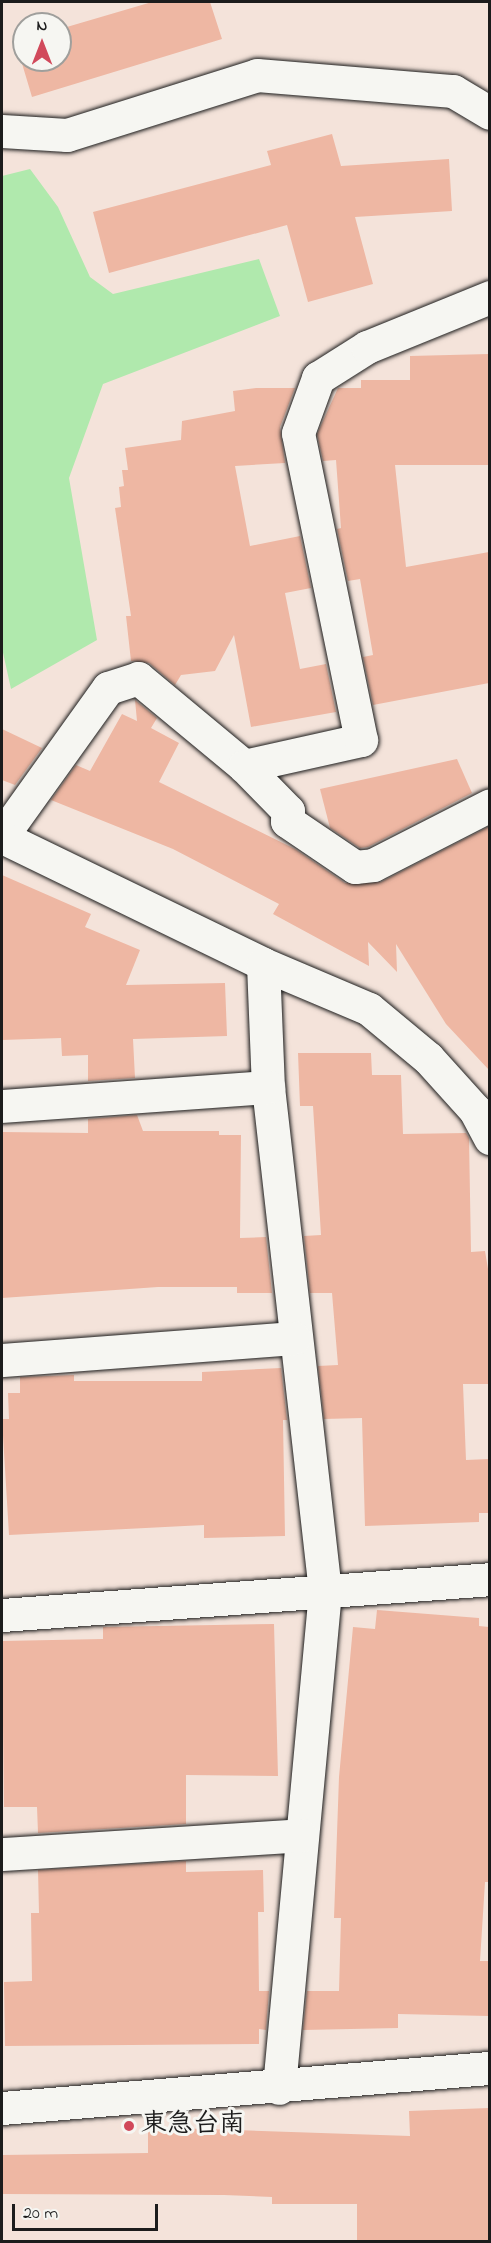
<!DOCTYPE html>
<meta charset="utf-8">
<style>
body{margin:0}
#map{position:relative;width:491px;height:2243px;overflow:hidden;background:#f4e3da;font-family:"Indie Flower","Klee One",sans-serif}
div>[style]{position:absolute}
.green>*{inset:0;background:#b0e9ad}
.building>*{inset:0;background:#eeb7a3}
.roads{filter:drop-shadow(0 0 2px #1c1c1c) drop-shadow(0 0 2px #1c1c1c)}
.street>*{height:33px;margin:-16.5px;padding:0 16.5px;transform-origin:16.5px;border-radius:16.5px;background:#f6f6f2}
.dots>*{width:16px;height:16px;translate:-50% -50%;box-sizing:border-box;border:3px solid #f6f6f2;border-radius:50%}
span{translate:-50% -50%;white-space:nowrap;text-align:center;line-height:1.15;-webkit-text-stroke:6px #f6f6f2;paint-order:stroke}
.poi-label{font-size:26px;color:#1c1c1c;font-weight:700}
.left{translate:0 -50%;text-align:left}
.frame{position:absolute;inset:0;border:3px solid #1c1c1c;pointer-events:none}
.north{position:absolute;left:12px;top:12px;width:60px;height:60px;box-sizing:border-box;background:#f6f6f2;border:2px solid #9f9f9c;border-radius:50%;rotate:0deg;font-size:16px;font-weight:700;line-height:24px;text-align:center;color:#1c1c1c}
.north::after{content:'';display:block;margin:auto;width:21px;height:27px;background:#d1495b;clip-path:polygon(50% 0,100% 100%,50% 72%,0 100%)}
.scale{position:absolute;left:12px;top:2204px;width:146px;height:27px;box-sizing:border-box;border:3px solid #1c1c1c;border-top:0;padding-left:8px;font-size:18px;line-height:21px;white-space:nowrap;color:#1c1c1c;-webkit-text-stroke:4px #f6f6f2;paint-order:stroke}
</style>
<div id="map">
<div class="green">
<i style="clip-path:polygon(30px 169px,58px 207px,90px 277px,113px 294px,259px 259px,280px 316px,103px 384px,69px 478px,97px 640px,11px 689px,2px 648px,2px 176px)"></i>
</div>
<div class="building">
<i style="clip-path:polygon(152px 2px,210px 2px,222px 39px,32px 97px,15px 40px,24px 38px,24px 60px,60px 60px,60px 29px)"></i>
<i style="clip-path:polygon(332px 134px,341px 166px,449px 159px,452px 211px,355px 217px,373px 284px,308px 302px,287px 225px,109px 273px,93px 212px,271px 165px,267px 151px)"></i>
<i style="clip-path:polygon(489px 354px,489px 465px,395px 465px,406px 567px,489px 552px,489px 683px,373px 705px,363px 657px,373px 655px,360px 579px,348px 581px,337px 529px,341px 528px,336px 460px,323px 461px,317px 434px,338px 388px,361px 388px,361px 380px,410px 380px,410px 356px)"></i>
<i style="clip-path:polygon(256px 388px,295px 388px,280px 427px,285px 463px,235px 466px,250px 546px,300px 536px,311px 588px,285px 593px,300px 669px,326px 664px,336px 712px,251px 727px,234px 635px,215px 671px,181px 675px,175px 685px,149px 663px,131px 661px,126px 616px,131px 616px,115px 508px,121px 507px,119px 487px,124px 486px,122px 470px,128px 470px,125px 448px,181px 440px,182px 421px,235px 411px,233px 391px)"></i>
<i style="clip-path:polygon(135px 700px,157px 718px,151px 728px,179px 743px,159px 782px,295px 849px,345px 883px,381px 882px,488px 827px,489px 1070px,446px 1024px,396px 944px,397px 972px,368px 942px,369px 966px,273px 914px,279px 904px,173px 849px,51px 800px,76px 765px,90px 771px,122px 714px,137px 721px)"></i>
<i style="clip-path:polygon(2px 729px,42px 748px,15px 785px,2px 780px)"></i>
<i style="clip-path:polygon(457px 759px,472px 793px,368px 847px,360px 848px,330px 828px,320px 789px)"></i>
<i style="clip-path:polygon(2px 875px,91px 914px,85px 927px,140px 950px,126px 985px,225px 983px,227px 1036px,133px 1039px,135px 1078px,88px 1081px,88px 1055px,62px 1056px,61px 1038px,2px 1040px)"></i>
<i style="clip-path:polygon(298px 1053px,371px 1053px,372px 1075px,401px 1075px,403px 1134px,466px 1133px,469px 1138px,471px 1252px,485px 1251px,489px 1275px,489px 1384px,463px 1384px,466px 1460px,489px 1459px,489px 1513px,479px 1513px,479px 1522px,365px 1526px,362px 1418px,324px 1419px,318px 1366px,338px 1365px,332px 1293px,310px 1293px,304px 1236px,321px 1235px,313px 1106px,300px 1106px)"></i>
<i style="clip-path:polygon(137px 1115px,143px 1131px,219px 1131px,219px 1135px,241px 1135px,240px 1238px,266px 1237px,272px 1293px,237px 1293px,237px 1287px,158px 1287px,2px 1298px,2px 1132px,88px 1133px,88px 1119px)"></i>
<i style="clip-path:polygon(281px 1368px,287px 1420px,283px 1420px,285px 1536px,204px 1538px,204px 1525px,9px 1535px,2px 1419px,9px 1419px,8px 1393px,20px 1393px,20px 1377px,74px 1375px,74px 1381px,202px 1381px,202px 1372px)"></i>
<i style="clip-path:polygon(377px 1610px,479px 1618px,479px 1626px,489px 1627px,489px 1882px,485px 1882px,480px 1961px,489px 1961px,489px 2016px,398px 2014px,398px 2028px,303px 2030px,307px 1991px,339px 1991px,341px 1918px,334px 1918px,339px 1777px,353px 1627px,375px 1629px)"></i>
<i style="clip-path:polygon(274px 1624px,278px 1776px,186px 1775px,186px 1824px,38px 1833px,37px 1807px,4px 1807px,2px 1641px,103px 1639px,103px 1627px)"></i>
<i style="clip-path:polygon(186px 1861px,186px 1872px,263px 1870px,264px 1912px,258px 1912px,259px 1991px,269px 1991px,266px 2030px,259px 2029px,259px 2044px,5px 2046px,4px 1982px,32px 1981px,31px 1913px,39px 1913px,38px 1870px)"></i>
<i style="clip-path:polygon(489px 2108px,489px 2241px,357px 2241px,357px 2204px,272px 2204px,272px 2197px,224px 2195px,2px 2194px,2px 2155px,148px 2153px,148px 2127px,410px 2136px,409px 2111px)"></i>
</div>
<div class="roads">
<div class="street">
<i style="left:2px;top:131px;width:65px;rotate:3.5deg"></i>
<i style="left:67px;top:135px;width:199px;rotate:-17.5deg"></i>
<i style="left:257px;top:75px;width:197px;rotate:4.7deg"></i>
<i style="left:453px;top:91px;width:43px;rotate:30.7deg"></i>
<i style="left:244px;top:766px;width:63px;rotate:45.6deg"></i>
<i style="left:288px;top:811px;width:10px;rotate:96deg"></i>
<i style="left:287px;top:821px;width:82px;rotate:34.1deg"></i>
<i style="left:355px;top:867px;width:18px;rotate:-6deg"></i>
<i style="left:373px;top:865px;width:131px;rotate:-27.1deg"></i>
<i style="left:2px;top:836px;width:182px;rotate:-54.4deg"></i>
<i style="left:108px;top:688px;width:32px;rotate:-18deg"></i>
<i style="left:138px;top:678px;width:138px;rotate:39.7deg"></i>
<i style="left:244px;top:766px;width:120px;rotate:-12.5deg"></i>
<i style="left:361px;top:740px;width:313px;rotate:-101.6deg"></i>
<i style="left:298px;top:433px;width:59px;rotate:-70deg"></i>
<i style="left:318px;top:378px;width:58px;rotate:-32.3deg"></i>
<i style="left:367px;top:347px;width:133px;rotate:-22.1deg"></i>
<i style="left:2px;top:837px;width:290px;rotate:25.9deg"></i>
<i style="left:263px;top:964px;width:115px;rotate:23deg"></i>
<i style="left:369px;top:1009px;width:77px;rotate:39.7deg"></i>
<i style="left:428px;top:1058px;width:70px;rotate:47.9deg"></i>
<i style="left:475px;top:1110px;width:32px;rotate:62deg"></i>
<i style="left:263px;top:964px;width:123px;rotate:87.7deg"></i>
<i style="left:268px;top:1087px;width:507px;rotate:83.55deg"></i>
<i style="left:325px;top:1591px;width:499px;rotate:95.3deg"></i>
<i style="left:2px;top:1106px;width:267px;rotate:-4.1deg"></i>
<i style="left:2px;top:1360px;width:293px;rotate:-4.3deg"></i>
<i style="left:2px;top:1615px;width:489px;rotate:-4.2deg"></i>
<i style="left:2px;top:1854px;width:299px;rotate:-3.6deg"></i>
<i style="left:2px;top:2108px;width:490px;rotate:-4.7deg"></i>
</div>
</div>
<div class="dots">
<i style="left:129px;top:2126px;background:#d1495b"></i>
</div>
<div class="poi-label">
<span class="left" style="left:141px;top:2126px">東急台南</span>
</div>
<div class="frame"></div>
<div class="north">N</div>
<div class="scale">20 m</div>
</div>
